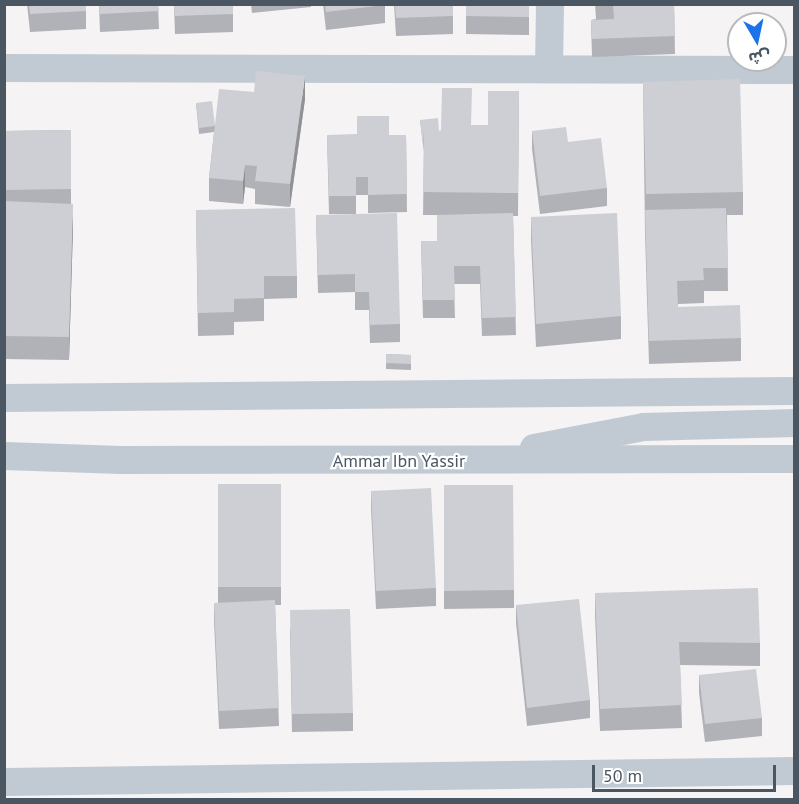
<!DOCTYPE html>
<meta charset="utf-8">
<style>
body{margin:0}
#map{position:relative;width:799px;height:804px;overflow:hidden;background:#f5f3f3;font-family:"PT Sans","Noto Sans Arabic",sans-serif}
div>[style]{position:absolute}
.minor>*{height:28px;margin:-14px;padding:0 14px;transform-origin:14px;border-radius:14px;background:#c1cad2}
.wall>*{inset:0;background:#b0b2b7}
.shaded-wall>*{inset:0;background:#909195}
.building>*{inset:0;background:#cdcfd5}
span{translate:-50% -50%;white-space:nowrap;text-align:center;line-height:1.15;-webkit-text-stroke:4.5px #fff;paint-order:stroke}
.street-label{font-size:18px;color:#4a5661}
.frame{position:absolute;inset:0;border:6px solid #4a5661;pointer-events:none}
.north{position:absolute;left:727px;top:12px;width:60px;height:60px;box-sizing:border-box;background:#fff;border:2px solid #b7bbc0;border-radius:50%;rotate:171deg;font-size:16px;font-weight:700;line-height:24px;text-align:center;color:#4a5661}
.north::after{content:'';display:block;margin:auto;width:21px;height:27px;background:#1a73e8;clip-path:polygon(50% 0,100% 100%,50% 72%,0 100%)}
.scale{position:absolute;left:592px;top:765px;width:184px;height:27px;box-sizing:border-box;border:3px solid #4a5661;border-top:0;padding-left:8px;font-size:18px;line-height:21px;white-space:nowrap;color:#4a5661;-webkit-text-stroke:4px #fff;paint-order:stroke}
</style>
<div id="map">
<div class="minor">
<i style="left:4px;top:68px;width:790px;rotate:0.15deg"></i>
<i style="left:549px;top:69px;width:65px;rotate:-89.1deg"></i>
<i style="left:4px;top:398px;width:790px;rotate:-0.51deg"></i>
<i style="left:534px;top:448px;width:112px;rotate:-10.8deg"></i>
<i style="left:644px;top:427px;width:150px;rotate:-1.5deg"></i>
<i style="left:4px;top:456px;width:117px;rotate:2deg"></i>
<i style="left:121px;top:460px;width:673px;rotate:-0.09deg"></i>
<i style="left:4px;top:782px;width:790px;rotate:-0.8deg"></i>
</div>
<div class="wall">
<i style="clip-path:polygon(27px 4px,86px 4px,86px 29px,30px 32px)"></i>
<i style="clip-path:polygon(99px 4px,158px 4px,159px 29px,100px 32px)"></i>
<i style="clip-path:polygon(174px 4px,233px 4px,233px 32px,175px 34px)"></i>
<i style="clip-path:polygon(251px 4px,311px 4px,311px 7px,252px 13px)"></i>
<i style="clip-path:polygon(323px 4px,385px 4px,385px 23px,326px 30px)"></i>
<i style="clip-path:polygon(394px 4px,453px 4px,453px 34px,396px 36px)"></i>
<i style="clip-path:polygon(466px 4px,529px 4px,529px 35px,466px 34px)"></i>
<i style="clip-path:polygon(595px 4px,674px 4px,675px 54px,592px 57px,591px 20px,596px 19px)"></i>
<i style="clip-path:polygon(643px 82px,743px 192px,743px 215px,727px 215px,728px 291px,704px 291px,704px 303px,678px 304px,678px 307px,741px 338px,741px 361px,649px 364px,645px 233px)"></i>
<i style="clip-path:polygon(519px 91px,518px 216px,513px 216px,516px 335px,482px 336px,480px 284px,454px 284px,455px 318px,423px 318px,421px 241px,437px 241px,437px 215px,423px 215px,424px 152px,420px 120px,439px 131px,471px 125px,488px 125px)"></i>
<i style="clip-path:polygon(305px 99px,290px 207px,255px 204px,255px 189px,245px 187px,243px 204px,209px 201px,209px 178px,214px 132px,199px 134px,196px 103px,215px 125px)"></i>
<i style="clip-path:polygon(71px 130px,71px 204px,73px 227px,69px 360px,4px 359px,4px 131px)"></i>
<i style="clip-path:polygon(532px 131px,568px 142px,607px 188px,607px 206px,540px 214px,532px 149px)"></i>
<i style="clip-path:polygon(327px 135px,406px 135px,407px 212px,368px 213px,368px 195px,356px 195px,356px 214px,329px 214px)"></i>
<i style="clip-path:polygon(196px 210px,297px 276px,297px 298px,264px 299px,264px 321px,234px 322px,234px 335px,198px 336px)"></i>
<i style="clip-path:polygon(316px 215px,400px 324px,400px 342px,370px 343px,369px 310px,355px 310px,355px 292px,318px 293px)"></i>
<i style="clip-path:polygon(531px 217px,621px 316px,621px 339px,536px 347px,531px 240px)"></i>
<i style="clip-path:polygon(386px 354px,411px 355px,411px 370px,386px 369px)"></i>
<i style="clip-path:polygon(218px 484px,281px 484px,281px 605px,275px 605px,279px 726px,219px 729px,214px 621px,214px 603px,218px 603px)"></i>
<i style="clip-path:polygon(444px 485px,514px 590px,514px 608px,444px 609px)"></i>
<i style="clip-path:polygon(371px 491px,436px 588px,436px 606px,376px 609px,371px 509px)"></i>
<i style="clip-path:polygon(595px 593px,760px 643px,760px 666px,680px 665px,682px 728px,600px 731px,595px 615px)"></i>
<i style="clip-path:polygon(516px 605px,590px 700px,590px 718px,527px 726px,516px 623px)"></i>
<i style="clip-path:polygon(290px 628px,353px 713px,353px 731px,292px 732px)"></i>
<i style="clip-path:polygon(699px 675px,762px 718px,762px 736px,705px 742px,699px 693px)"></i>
</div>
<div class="shaded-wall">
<i style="clip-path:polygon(305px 76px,305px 99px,290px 207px,290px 184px)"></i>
<i style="clip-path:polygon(245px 165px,245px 187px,243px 204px,243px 181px)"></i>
<i style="clip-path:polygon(73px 204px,73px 227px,69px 360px,69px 337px)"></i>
</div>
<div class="building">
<i style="clip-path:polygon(29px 4px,86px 4px,86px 11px,30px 14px)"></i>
<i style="clip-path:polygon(99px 4px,158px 4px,159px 11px,100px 14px)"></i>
<i style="clip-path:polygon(174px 4px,233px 4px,233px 14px,175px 16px)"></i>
<i style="clip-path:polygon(325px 4px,385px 4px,385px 5px,326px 12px)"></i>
<i style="clip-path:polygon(395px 4px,453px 4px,453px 16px,396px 18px)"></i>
<i style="clip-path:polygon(466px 4px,529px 4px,529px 17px,466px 16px)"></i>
<i style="clip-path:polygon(613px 4px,674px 4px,675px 36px,592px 39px,591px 20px,614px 19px)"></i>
<i style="clip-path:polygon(256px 71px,305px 76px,290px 184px,255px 181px,257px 166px,245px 165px,243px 181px,209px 178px,219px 89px,254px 92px)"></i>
<i style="clip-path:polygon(740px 79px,743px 192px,646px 194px,643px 82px)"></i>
<i style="clip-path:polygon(442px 88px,472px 88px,471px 125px,488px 125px,488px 91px,519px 91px,518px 193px,423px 192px,424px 131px,441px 131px)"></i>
<i style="clip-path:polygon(212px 101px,215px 126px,199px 128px,196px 103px)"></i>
<i style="clip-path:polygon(357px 116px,389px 116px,389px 135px,406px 135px,407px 194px,368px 195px,368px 177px,356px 177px,356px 196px,329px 196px,327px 135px,357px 134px)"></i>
<i style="clip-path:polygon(438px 118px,439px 131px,424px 131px,423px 146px,420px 120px)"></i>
<i style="clip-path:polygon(566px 127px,568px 142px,601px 138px,607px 188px,540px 196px,532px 131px)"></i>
<i style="clip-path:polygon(71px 130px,71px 189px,4px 190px,4px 131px)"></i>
<i style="clip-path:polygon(4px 201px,73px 204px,69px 337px,4px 336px)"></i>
<i style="clip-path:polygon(295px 208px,297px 276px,264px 276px,264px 298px,234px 299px,234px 312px,198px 313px,196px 210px)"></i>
<i style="clip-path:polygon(726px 208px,728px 268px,703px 268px,704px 280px,677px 281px,678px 307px,740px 305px,741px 338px,649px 341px,645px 210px)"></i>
<i style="clip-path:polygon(397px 213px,400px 324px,370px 325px,369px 292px,355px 292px,355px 274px,318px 275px,316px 215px)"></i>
<i style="clip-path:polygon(513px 213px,516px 317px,482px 318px,480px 266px,454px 266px,455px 300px,423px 300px,421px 241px,437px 241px,437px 215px)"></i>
<i style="clip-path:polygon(617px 213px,621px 316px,536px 324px,531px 217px)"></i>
<i style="clip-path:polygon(386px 354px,411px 355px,411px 364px,386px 363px)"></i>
<i style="clip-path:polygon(218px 484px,281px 484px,281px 587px,218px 587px)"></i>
<i style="clip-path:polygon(444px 485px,513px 485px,514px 590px,444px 591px)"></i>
<i style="clip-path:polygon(431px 488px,436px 588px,376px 591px,371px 491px)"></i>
<i style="clip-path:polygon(758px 588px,760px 643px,679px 642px,682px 705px,600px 709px,595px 593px)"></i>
<i style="clip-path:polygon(579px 599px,590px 700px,527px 708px,516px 605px)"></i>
<i style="clip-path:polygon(275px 600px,279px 708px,219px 711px,214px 603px)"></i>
<i style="clip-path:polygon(350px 609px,353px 713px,292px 714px,290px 610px)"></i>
<i style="clip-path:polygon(756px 669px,762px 718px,705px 724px,699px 675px)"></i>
</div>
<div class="street-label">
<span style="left:399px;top:461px">Ammar Ibn Yassir</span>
</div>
<div class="frame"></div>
<div class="north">ش</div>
<div class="scale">50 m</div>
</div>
